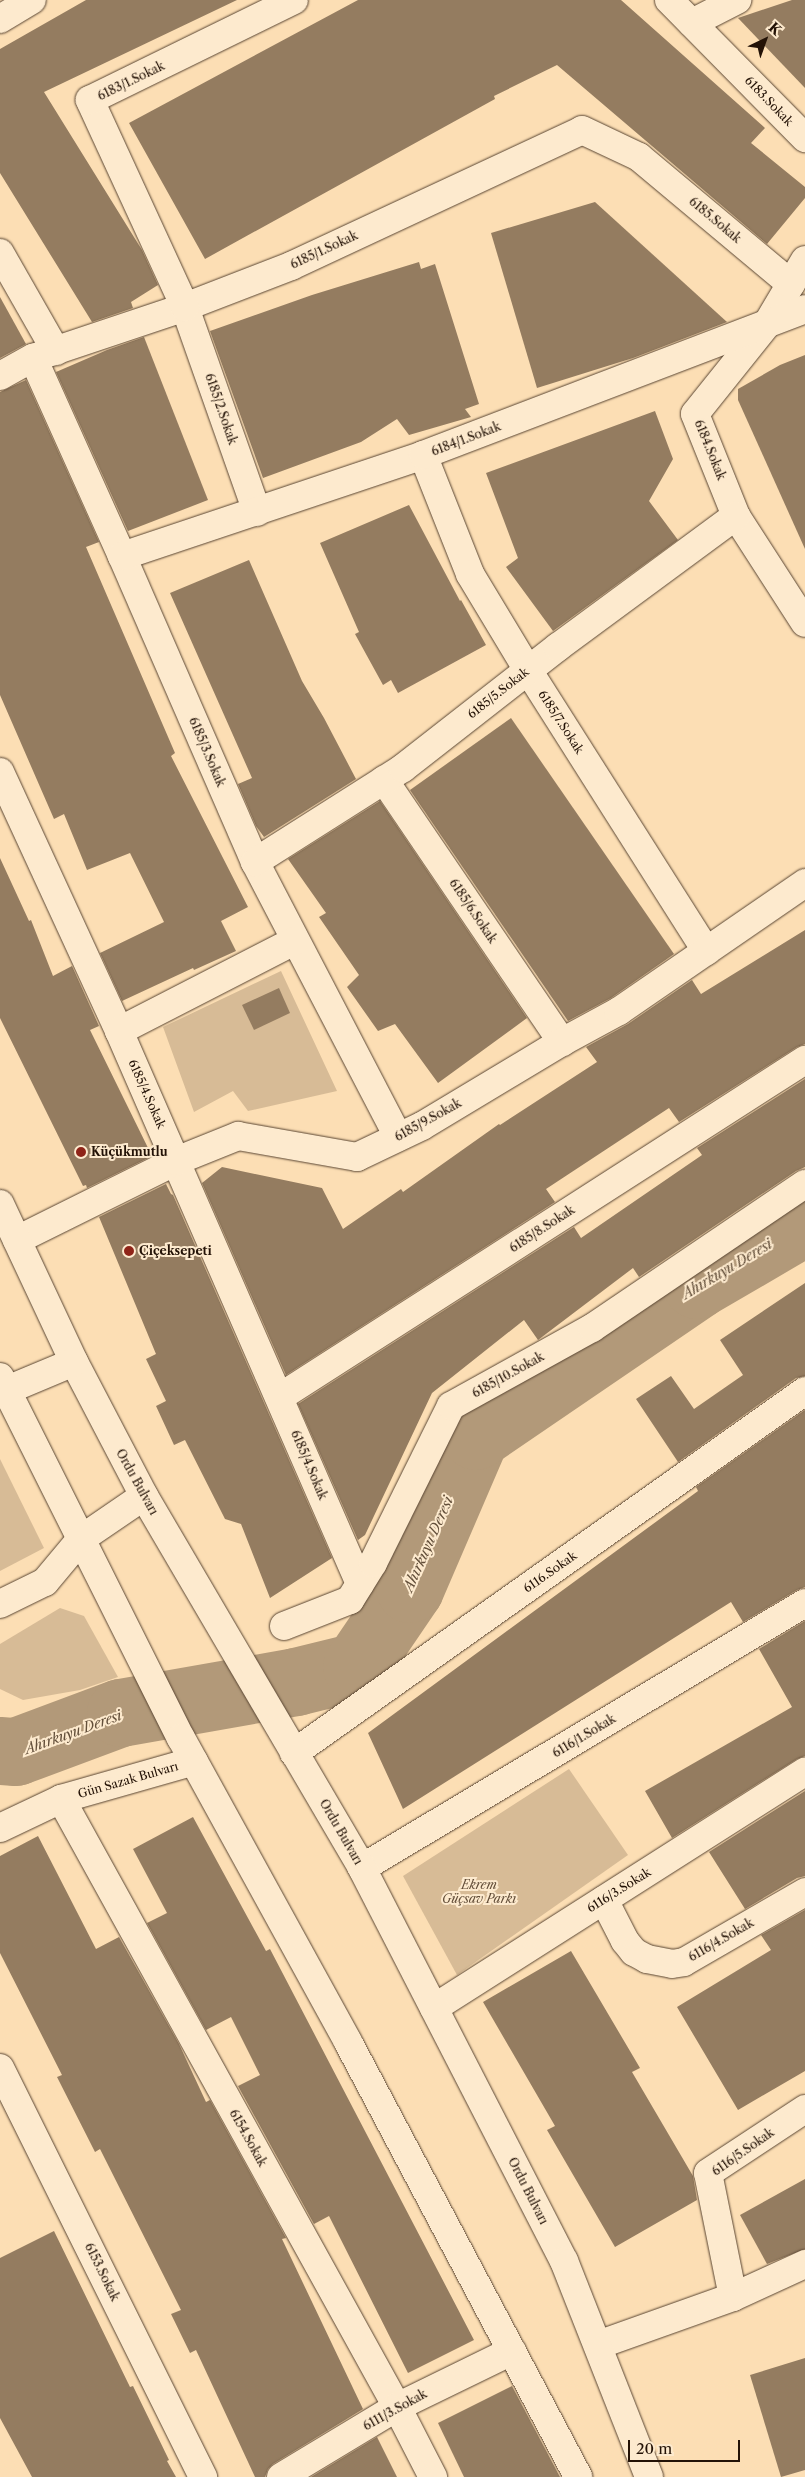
<!DOCTYPE html>
<meta charset="utf-8">
<style>
body{margin:0}
#map{position:relative;width:805px;height:2477px;overflow:hidden;background:#fcdeb4;font-family:"Libre Caslon Text",serif}
div>[style]{position:absolute}
.green>*{inset:0;background:#d7bb96}
.river>*{height:68px;margin:-34px;padding:0 34px;transform-origin:34px;border-radius:34px;background:#b29979}
.building>*{inset:0;background:#947c60}
.roads{filter:drop-shadow(0 0 1px #594532) drop-shadow(0 0 1px #594532)}
.pedestrian>*{height:28px;margin:-14px;padding:0 14px;transform-origin:14px;border-radius:14px;background:#fdeace}
.minor>*{height:28px;margin:-14px;padding:0 14px;transform-origin:14px;border-radius:14px;background:#fdeace}
.secondary>*{height:28px;margin:-14px;padding:0 14px;transform-origin:14px;border-radius:14px;background:#fdeace}
.dots>*{width:14px;height:14px;translate:-50% -50%;box-sizing:border-box;border:2px solid #fdeace;border-radius:50%}
span{translate:-50% -50%;white-space:nowrap;text-align:center;line-height:1.15;-webkit-text-stroke:4px #fdeace;paint-order:stroke}
.street-label{font-size:12px;color:#231206}
.poi-label{font-size:12px;color:#231206;font-weight:700}
.left{translate:0 -50%;text-align:left}
.park-label{font-size:12px;color:#624d38;font-style:italic}
.water-label{font-size:14px;color:#634f3a;font-style:italic}
.north{position:absolute;left:740px;top:15px;width:50px;height:50px;-webkit-text-stroke:4px #fdeace;paint-order:stroke;rotate:42deg;font-size:14px;font-weight:700;line-height:20px;text-align:center;color:#231206}
.north::after{content:'';display:block;margin:auto;width:18px;height:22px;background:#231206;clip-path:polygon(50% 0,100% 100%,50% 72%,0 100%)}
.scale{position:absolute;left:628px;top:2440px;width:112px;height:22px;box-sizing:border-box;border:2px solid #231206;border-top:0;padding-left:6px;font-size:15px;line-height:18px;white-space:nowrap;color:#231206;-webkit-text-stroke:4px #fdeace;paint-order:stroke}
</style>
<div id="map">
<div class="green">
<i style="clip-path:polygon(281px 971px,337px 1091px,248px 1111px,233px 1091px,194px 1112px,163px 1027px)"></i>
<i style="clip-path:polygon(0 1459px,44px 1548px,0 1571px)"></i>
<i style="clip-path:polygon(60px 1608px,84px 1616px,118px 1677px,80px 1690px,23px 1700px,0 1689px,0 1644px)"></i>
<i style="clip-path:polygon(569px 1769px,628px 1855px,457px 1975px,403px 1876px)"></i>
</div>
<div class="river">
<i style="left:0;top:1751px;width:16px;rotate:4deg"></i>
<i style="left:16px;top:1752px;width:112px;rotate:-20.4deg"></i>
<i style="left:121px;top:1713px;width:178px;rotate:-10deg"></i>
<i style="left:296px;top:1682px;width:63px;rotate:-13.8deg"></i>
<i style="left:357px;top:1667px;width:94px;rotate:-55.8deg"></i>
<i style="left:410px;top:1589px;width:167px;rotate:-66.7deg"></i>
<i style="left:476px;top:1436px;width:268px;rotate:-34.3deg"></i>
<i style="left:697px;top:1285px;width:125px;rotate:-30.3deg"></i>
</div>
<div class="building">
<i style="clip-path:polygon(86px 0,237px 0,44px 92px,142px 250px,158px 285px,131px 302px,133px 308px,92px 322px,0 173px,0 49px)"></i>
<i style="clip-path:polygon(358px 0,621px 0,765px 128px,751px 143px,805px 187px,805px 198px,767px 244px,557px 65px,494px 96px,495px 99px,205px 259px,129px 123px)"></i>
<i style="clip-path:polygon(792px 0,805px 0,805px 88px,738px 18px)"></i>
<i style="clip-path:polygon(595px 202px,727px 322px,633px 358px,537px 388px,491px 233px)"></i>
<i style="clip-path:polygon(419px 262px,421px 269px,435px 264px,479px 404px,465px 409px,471px 417px,409px 435px,397px 419px,361px 442px,263px 478px,210px 331px,312px 295px)"></i>
<i style="clip-path:polygon(0 297px,26px 344px,0 358px)"></i>
<i style="clip-path:polygon(144px 337px,208px 500px,128px 531px,56px 372px,107px 350px)"></i>
<i style="clip-path:polygon(805px 355px,805px 549px,738px 400px,738px 389px,780px 365px)"></i>
<i style="clip-path:polygon(26px 380px,99px 542px,86px 547px,175px 753px,171px 756px,248px 907px,221px 921px,236px 951px,194px 970px,193px 968px,122px 1001px,100px 953px,164px 922px,130px 853px,87px 870px,64px 814px,54px 819px,0 695px,0 392px)"></i>
<i style="clip-path:polygon(655px 411px,673px 459px,649px 501px,678px 540px,553px 631px,506px 567px,518px 558px,486px 473px)"></i>
<i style="clip-path:polygon(409px 505px,460px 601px,461px 600px,486px 645px,398px 693px,391px 680px,383px 685px,355px 634px,359px 632px,320px 543px)"></i>
<i style="clip-path:polygon(249px 560px,302px 681px,324px 718px,356px 779px,264px 837px,256px 826px,238px 784px,252px 778px,170px 593px)"></i>
<i style="clip-path:polygon(511px 718px,674px 954px,611px 998px,568px 1021px,410px 790px)"></i>
<i style="clip-path:polygon(380px 801px,527px 1018px,438px 1083px,395px 1024px,378px 1031px,347px 987px,359px 975px,319px 917px,326px 913px,288px 859px)"></i>
<i style="clip-path:polygon(0 858px,29px 921px,31px 920px,53px 976px,72px 966px,99px 1026px,90px 1030px,152px 1156px,87px 1188px,86px 1185px,83px 1186px,0 1018px)"></i>
<i style="clip-path:polygon(805px 930px,805px 1044px,797px 1047px,679px 1122px,669px 1108px,546px 1189px,555px 1202px,286px 1375px,202px 1183px,222px 1167px,322px 1188px,343px 1229px,401px 1189px,403px 1192px,499px 1124px,500px 1125px,597px 1062px,586px 1047px,628px 1024px,692px 980px,701px 994px)"></i>
<i style="clip-path:polygon(279px 988px,290px 1013px,254px 1030px,242px 1005px)"></i>
<i style="clip-path:polygon(805px 1079px,805px 1167px,796px 1171px,639px 1277px,633px 1268px,538px 1340px,524px 1320px,432px 1393px,365px 1535px,358px 1540px,298px 1404px,574px 1227px,581px 1238px,702px 1155px,697px 1148px)"></i>
<i style="clip-path:polygon(166px 1184px,171px 1194px,173px 1195px,332px 1558px,270px 1598px,241px 1524px,225px 1519px,185px 1440px,174px 1445px,156px 1406px,166px 1401px,146px 1359px,156px 1354px,99px 1217px)"></i>
<i style="clip-path:polygon(805px 1283px,805px 1376px,796px 1378px,678px 1462px,636px 1399px,671px 1376px,694px 1409px,743px 1375px,720px 1340px)"></i>
<i style="clip-path:polygon(805px 1410px,805px 1587px,797px 1590px,743px 1622px,731px 1602px,403px 1809px,368px 1733px,698px 1491px,696px 1487px)"></i>
<i style="clip-path:polygon(805px 1621px,805px 1756px,797px 1759px,672px 1838px,645px 1791px,792px 1707px,759px 1649px)"></i>
<i style="clip-path:polygon(805px 1791px,805px 1876px,797px 1878px,745px 1909px,709px 1852px)"></i>
<i style="clip-path:polygon(193px 1817px,266px 1951px,270px 1949px,474px 2340px,408px 2373px,329px 2216px,314px 2224px,238px 2086px,260px 2075px,231px 2017px,206px 2030px,147px 1923px,167px 1913px,133px 1849px)"></i>
<i style="clip-path:polygon(38px 1836px,96px 1949px,119px 1937px,179px 2044px,206px 2102px,210px 2100px,286px 2238px,282px 2239px,363px 2409px,273px 2464px,268px 2469px,265px 2477px,255px 2477px,196px 2350px,190px 2353px,171px 2314px,181px 2310px,100px 2149px,95px 2152px,57px 2077px,62px 2075px,0 1953px,0 1856px)"></i>
<i style="clip-path:polygon(805px 1910px,805px 2071px,738px 2110px,677px 2007px,771px 1950px,761px 1935px)"></i>
<i style="clip-path:polygon(571px 1951px,640px 2068px,632px 2072px,693px 2176px,697px 2200px,615px 2247px,547px 2130px,555px 2126px,483px 2002px)"></i>
<i style="clip-path:polygon(805px 2179px,805px 2249px,767px 2264px,740px 2215px)"></i>
<i style="clip-path:polygon(54px 2231px,130px 2387px,133px 2386px,169px 2460px,167px 2461px,176px 2477px,32px 2477px,0 2418px,0 2258px)"></i>
<i style="clip-path:polygon(805px 2358px,805px 2470px,781px 2477px,750px 2375px)"></i>
<i style="clip-path:polygon(512px 2386px,560px 2477px,464px 2477px,438px 2423px)"></i>
<i style="clip-path:polygon(377px 2437px,397px 2477px,311px 2477px)"></i>
</div>
<div class="roads">
<div class="pedestrian">
<i style="left:61px;top:1799px;width:138px;rotate:-15.9deg"></i>
</div>
<div class="minor">
<i style="left:669px;top:0;width:194px;rotate:45.4deg"></i>
<i style="left:0;top:19px;width:37px;rotate:-31deg"></i>
<i style="left:692px;top:23px;width:51px;rotate:-27.1deg"></i>
<i style="left:0;top:253px;width:113px;rotate:60.3deg"></i>
<i style="left:805px;top:260px;width:74px;rotate:120.7deg"></i>
<i style="left:767px;top:324px;width:115px;rotate:128.7deg"></i>
<i style="left:695px;top:414px;width:110px;rotate:68.1deg"></i>
<i style="left:736px;top:516px;width:127px;rotate:57.2deg"></i>
<i style="left:33px;top:358px;width:217px;rotate:65.8deg"></i>
<i style="left:122px;top:556px;width:334px;rotate:66.5deg"></i>
<i style="left:255px;top:862px;width:310px;rotate:62.5deg"></i>
<i style="left:0;top:376px;width:38px;rotate:-29deg"></i>
<i style="left:33px;top:358px;width:160px;rotate:-18.5deg"></i>
<i style="left:185px;top:307px;width:114px;rotate:-21.1deg"></i>
<i style="left:291px;top:266px;width:321px;rotate:-25deg"></i>
<i style="left:582px;top:130px;width:63px;rotate:25.3deg"></i>
<i style="left:639px;top:157px;width:198px;rotate:39.9deg"></i>
<i style="left:423px;top:455px;width:128px;rotate:68.4deg"></i>
<i style="left:470px;top:574px;width:112px;rotate:58.9deg"></i>
<i style="left:528px;top:670px;width:333px;rotate:57.6deg"></i>
<i style="left:257px;top:512px;width:217px;rotate:-109.4deg"></i>
<i style="left:185px;top:307px;width:228px;rotate:-114.7deg"></i>
<i style="left:90px;top:100px;width:227px;rotate:-26.1deg"></i>
<i style="left:122px;top:556px;width:317px;rotate:-18.5deg"></i>
<i style="left:423px;top:455px;width:409px;rotate:-20.9deg"></i>
<i style="left:0;top:772px;width:285px;rotate:65.3deg"></i>
<i style="left:119px;top:1031px;width:603px;rotate:66.45deg"></i>
<i style="left:384px;top:780px;width:317px;rotate:55.8deg"></i>
<i style="left:255px;top:862px;width:175px;rotate:-32.4deg"></i>
<i style="left:403px;top:768px;width:197px;rotate:-38deg"></i>
<i style="left:558px;top:647px;width:221px;rotate:-36.4deg"></i>
<i style="left:119px;top:1031px;width:197px;rotate:-27.2deg"></i>
<i style="left:17px;top:1240px;width:178px;rotate:-26.4deg"></i>
<i style="left:176px;top:1161px;width:67px;rotate:-22deg"></i>
<i style="left:238px;top:1136px;width:121px;rotate:10deg"></i>
<i style="left:357px;top:1157px;width:72px;rotate:-25.5deg"></i>
<i style="left:422px;top:1126px;width:163px;rotate:-31deg"></i>
<i style="left:562px;top:1042px;width:65px;rotate:-28.5deg"></i>
<i style="left:619px;top:1011px;width:226px;rotate:-34.5deg"></i>
<i style="left:280px;top:1397px;width:624px;rotate:-32.7deg"></i>
<i style="left:284px;top:1626px;width:71px;rotate:-21.5deg"></i>
<i style="left:350px;top:1600px;width:44px;rotate:-58.1deg"></i>
<i style="left:373px;top:1563px;width:175px;rotate:-63.6deg"></i>
<i style="left:451px;top:1406px;width:161px;rotate:-29deg"></i>
<i style="left:592px;top:1328px;width:257px;rotate:-34.1deg"></i>
<i style="left:294px;top:1753px;width:626px;rotate:-35.31deg"></i>
<i style="left:0;top:1828px;width:68px;rotate:-25.4deg"></i>
<i style="left:61px;top:1799px;width:695px;rotate:61.07deg"></i>
<i style="left:397px;top:2407px;width:79px;rotate:62.8deg"></i>
<i style="left:362px;top:1868px;width:516px;rotate:-30.89deg"></i>
<i style="left:604px;top:1900px;width:46px;rotate:62.9deg"></i>
<i style="left:625px;top:1941px;width:14px;rotate:51deg"></i>
<i style="left:634px;top:1952px;width:15px;rotate:28deg"></i>
<i style="left:647px;top:1959px;width:25px;rotate:11deg"></i>
<i style="left:672px;top:1964px;width:12px;rotate:-9deg"></i>
<i style="left:684px;top:1962px;width:140px;rotate:-30deg"></i>
<i style="left:434px;top:2008px;width:440px;rotate:-32.5deg"></i>
<i style="left:0;top:2068px;width:457px;rotate:63.6deg"></i>
<i style="left:733px;top:2297px;width:126px;rotate:-101.4deg"></i>
<i style="left:708px;top:2173px;width:116px;rotate:-33.4deg"></i>
<i style="left:598px;top:2345px;width:143px;rotate:-19.6deg"></i>
<i style="left:733px;top:2297px;width:79px;rotate:-24.6deg"></i>
<i style="left:281px;top:2477px;width:135px;rotate:-31.1deg"></i>
<i style="left:397px;top:2407px;width:128px;rotate:-26deg"></i>
</div>
<div class="secondary">
<i style="left:0;top:1204px;width:174px;rotate:64.9deg"></i>
<i style="left:74px;top:1362px;width:151px;rotate:62.4deg"></i>
<i style="left:144px;top:1496px;width:431px;rotate:59.6deg"></i>
<i style="left:362px;top:1868px;width:442px;rotate:62.8deg"></i>
<i style="left:564px;top:2261px;width:232px;rotate:68.5deg"></i>
<i style="left:0;top:1377px;width:404px;rotate:63.4deg"></i>
<i style="left:181px;top:1738px;width:347px;rotate:61.2deg"></i>
<i style="left:348px;top:2042px;width:492px;rotate:62.1deg"></i>
<i style="left:0;top:1393px;width:80px;rotate:-22.7deg"></i>
<i style="left:0;top:1604px;width:50px;rotate:-26.1deg"></i>
<i style="left:45px;top:1582px;width:56px;rotate:-50.1deg"></i>
<i style="left:81px;top:1539px;width:76px;rotate:-34.3deg"></i>
</div>
</div>
<div class="dots">
<i style="left:81px;top:1152px;background:#8f2418"></i>
<i style="left:129px;top:1251px;background:#8f2418"></i>
</div>
<div class="street-label">
<span style="left:131px;top:81px;rotate:-26deg">6183/1.Sokak</span>
<span style="left:769px;top:101px;rotate:46deg">6183.Sokak</span>
<span style="left:715px;top:220px;rotate:40deg">6185.Sokak</span>
<span style="left:324px;top:250px;rotate:-25deg">6185/1.Sokak</span>
<span style="left:221px;top:409px;rotate:71deg">6185/2.Sokak</span>
<span style="left:466px;top:439px;rotate:-21deg">6184/1.Sokak</span>
<span style="left:710px;top:450px;rotate:68deg">6184.Sokak</span>
<span style="left:498px;top:693px;rotate:-38deg">6185/5.Sokak</span>
<span style="left:561px;top:722px;rotate:57deg">6185/7.Sokak</span>
<span style="left:207px;top:752px;rotate:67deg">6185/3.Sokak</span>
<span style="left:473px;top:911px;rotate:56deg">6185/6.Sokak</span>
<span style="left:147px;top:1094px;rotate:66deg">6185/4.Sokak</span>
<span style="left:428px;top:1120px;rotate:-29deg">6185/9.Sokak</span>
<span style="left:542px;top:1229px;rotate:-33deg">6185/8.Sokak</span>
<span style="left:508px;top:1375px;rotate:-29deg">6185/10.Sokak</span>
<span style="left:309px;top:1465px;rotate:67deg">6185/4.Sokak</span>
<span style="left:137px;top:1482px;rotate:61deg">Ordu Bulvarı</span>
<span style="left:550px;top:1572px;rotate:-35deg">6116.Sokak</span>
<span style="left:584px;top:1736px;rotate:-31deg">6116/1.Sokak</span>
<span style="left:128px;top:1780px;rotate:-16deg">Gün Sazak Bulvarı</span>
<span style="left:341px;top:1832px;rotate:60deg">Ordu Bulvarı</span>
<span style="left:619px;top:1890px;rotate:-32deg">6116/3.Sokak</span>
<span style="left:721px;top:1940px;rotate:-30deg">6116/4.Sokak</span>
<span style="left:248px;top:2138px;rotate:61deg">6154.Sokak</span>
<span style="left:743px;top:2152px;rotate:-35deg">6116/5.Sokak</span>
<span style="left:528px;top:2191px;rotate:63deg">Ordu Bulvarı</span>
<span style="left:102px;top:2272px;rotate:64deg">6153.Sokak</span>
<span style="left:395px;top:2410px;rotate:-29deg">6111/3.Sokak</span>
</div>
<div class="poi-label">
<span class="left" style="left:91px;top:1152px">Küçükmutlu</span>
<span class="left" style="left:139px;top:1251px">Çiçeksepeti</span>
</div>
<div class="park-label">
<span style="left:479px;top:1892px">Ekrem<br>Güçsav Parkı</span>
</div>
<div class="water-label">
<span style="left:727px;top:1269px;rotate:-31deg">Ahırkuyu Deresi</span>
<span style="left:428px;top:1544px;rotate:-66deg">Ahırkuyu Deresi</span>
<span style="left:73px;top:1732px;rotate:-20deg">Ahırkuyu Deresi</span>
</div>
<div class="north">K</div>
<div class="scale">20 m</div>
</div>
